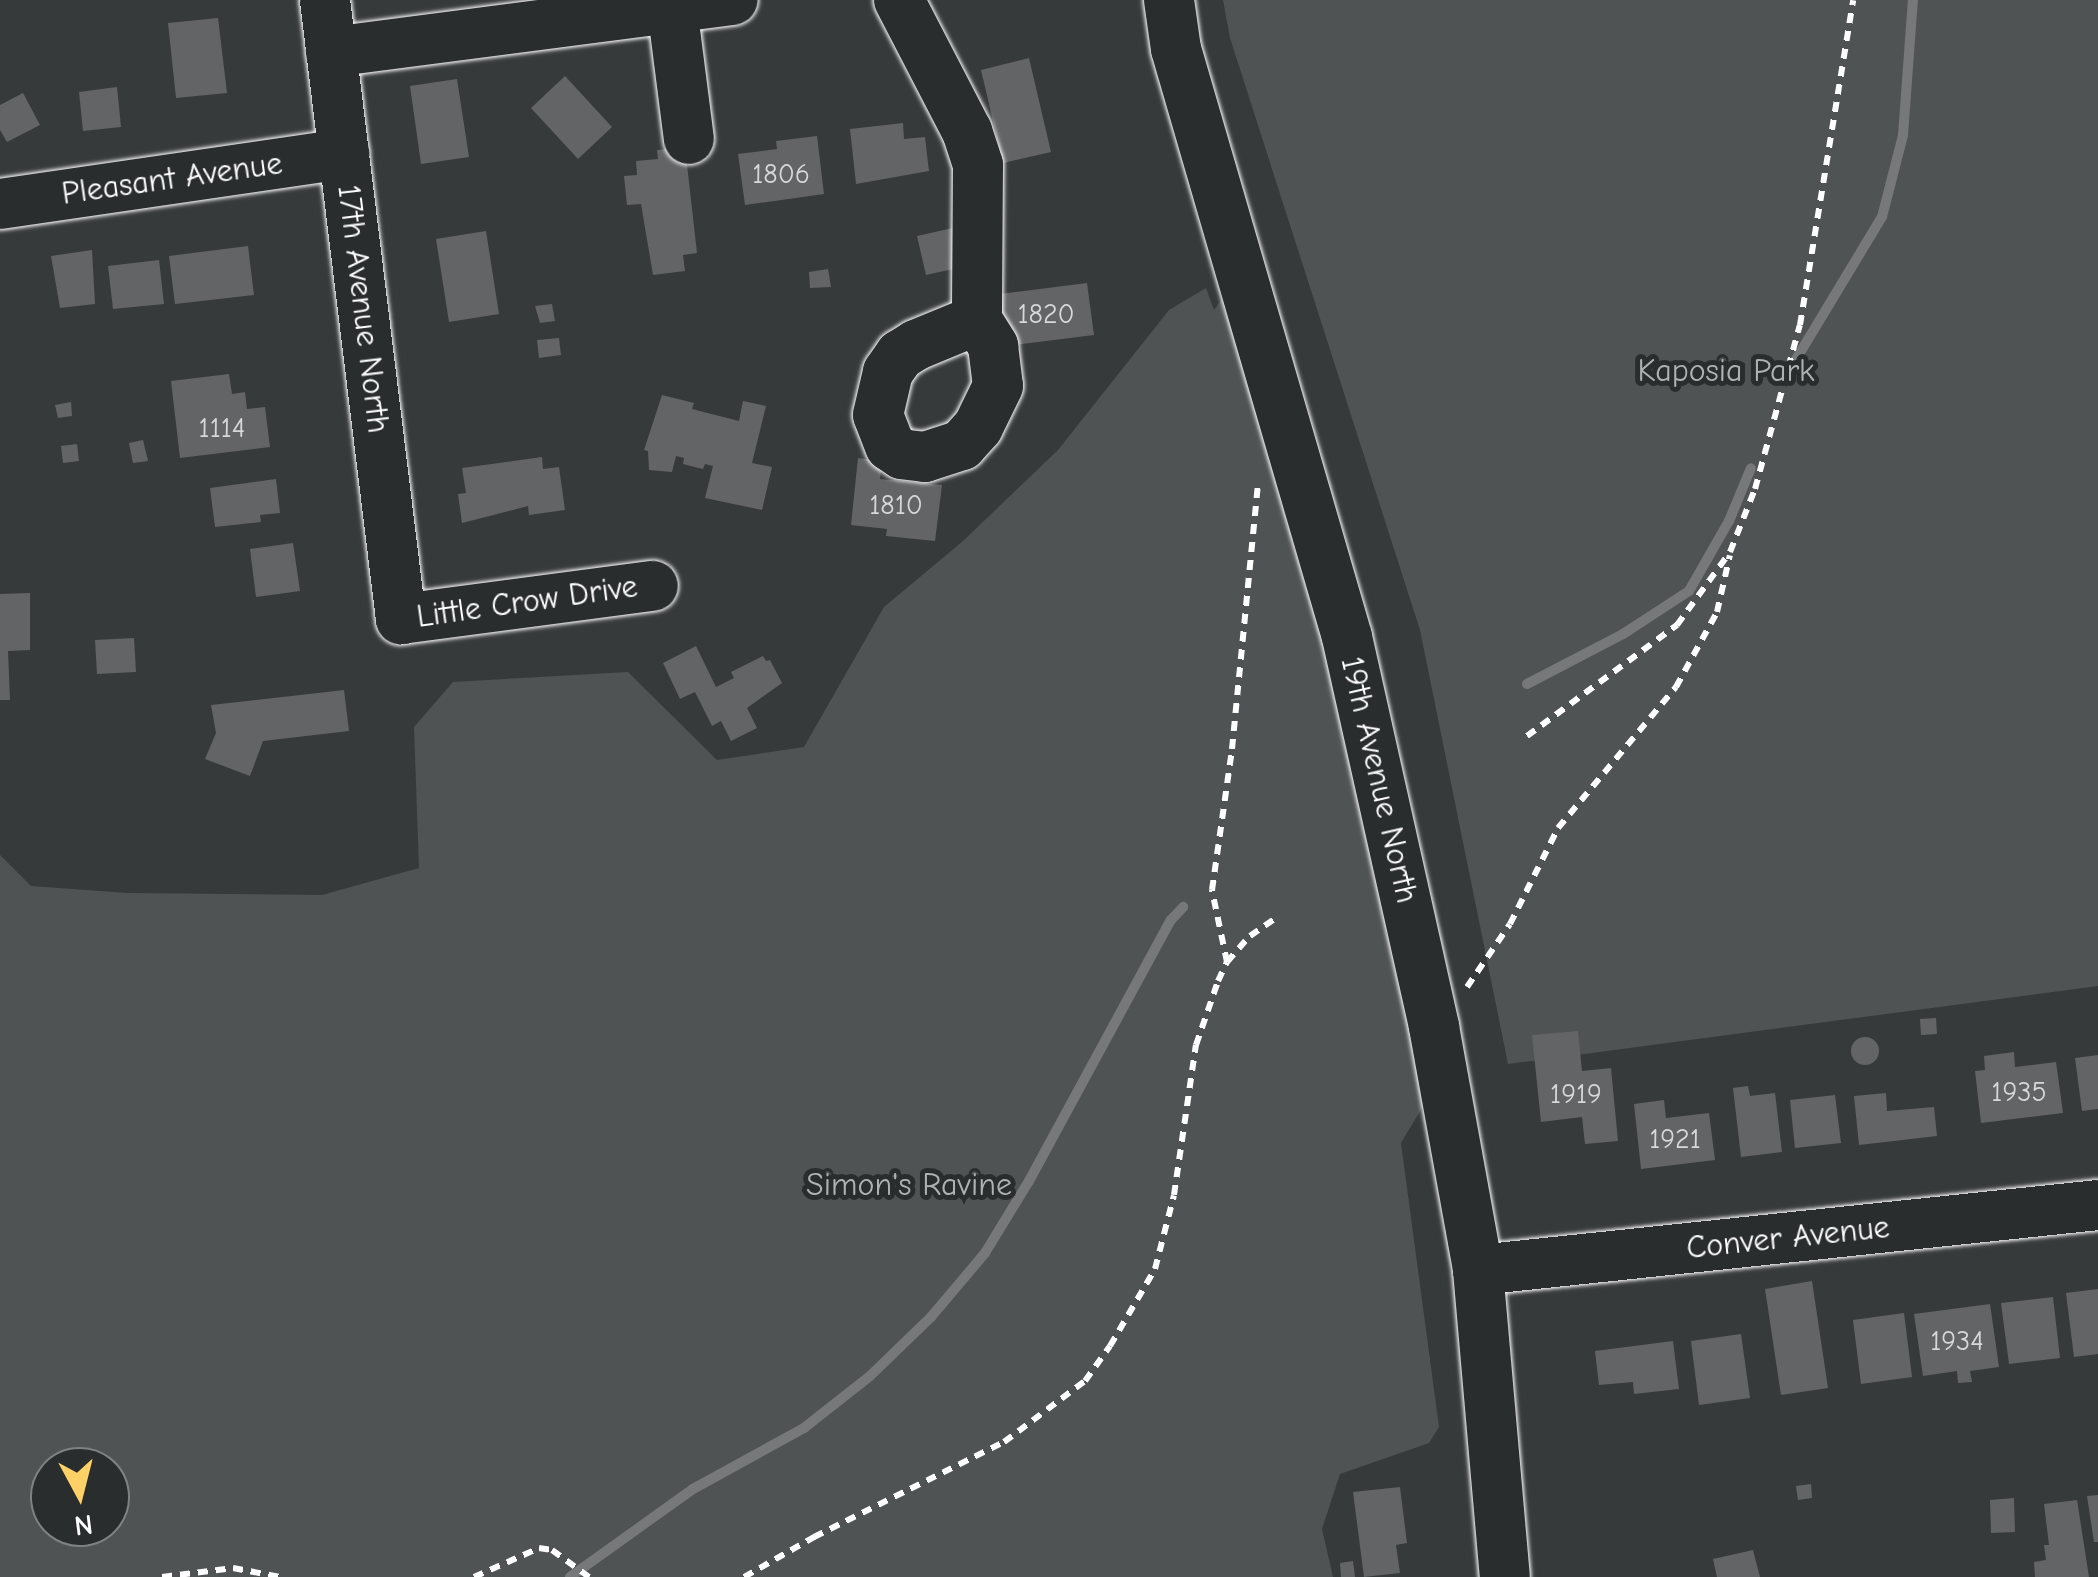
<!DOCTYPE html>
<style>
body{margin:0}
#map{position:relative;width:2098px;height:1577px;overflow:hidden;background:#373a3b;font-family:"Comic Neue",sans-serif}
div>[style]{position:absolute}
.green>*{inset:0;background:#505354}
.stream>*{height:10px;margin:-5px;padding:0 5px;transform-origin:5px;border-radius:5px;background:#767879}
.building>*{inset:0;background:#636465}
.round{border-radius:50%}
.path>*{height:6px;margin-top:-3px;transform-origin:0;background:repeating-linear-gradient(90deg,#fff 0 10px,transparent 0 18px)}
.roads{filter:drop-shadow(0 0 2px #fff) drop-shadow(0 0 2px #fff)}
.minor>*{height:50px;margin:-25px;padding:0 25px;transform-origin:25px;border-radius:25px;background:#2a2d2e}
span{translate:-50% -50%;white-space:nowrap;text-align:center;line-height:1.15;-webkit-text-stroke:10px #2a2d2e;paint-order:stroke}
.number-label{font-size:28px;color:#d8d8d8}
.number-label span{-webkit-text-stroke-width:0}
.street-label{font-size:32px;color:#fff}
.park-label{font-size:32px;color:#b0b2b2}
.north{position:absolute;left:30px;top:1447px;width:100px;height:100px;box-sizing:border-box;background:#2a2d2e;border:2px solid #7f8182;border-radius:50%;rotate:173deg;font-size:28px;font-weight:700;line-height:40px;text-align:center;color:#fff}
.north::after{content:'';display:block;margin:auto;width:35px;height:45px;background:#ffd166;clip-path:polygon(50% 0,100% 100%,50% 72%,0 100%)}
</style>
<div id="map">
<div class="green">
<i style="clip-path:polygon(1223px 0,2098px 0,2098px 986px,1508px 1064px,1420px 630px,1230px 38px)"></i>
<i style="clip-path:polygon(evenodd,1241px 271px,1443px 1073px,1401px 1143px,1439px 1427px,1429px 1443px,1340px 1474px,1322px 1529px,1333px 1577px,0 1577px,0 855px,31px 886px,127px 893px,322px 895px,419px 868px,414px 727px,453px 682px,628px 672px,717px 760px,804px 747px,884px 607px,963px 541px,1058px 450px,1169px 310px,1206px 288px,1214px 310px,1241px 271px,50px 1467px,110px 1467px,110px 1527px,50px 1527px,50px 1467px)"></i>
</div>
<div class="stream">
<i style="left:1795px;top:361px;width:168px;rotate:-58.9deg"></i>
<i style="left:1882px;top:217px;width:85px;rotate:-75.6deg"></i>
<i style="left:1903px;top:135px;width:135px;rotate:-85.8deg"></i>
<i style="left:1527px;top:684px;width:108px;rotate:-27.5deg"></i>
<i style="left:1623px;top:634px;width:79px;rotate:-33.1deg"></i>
<i style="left:1689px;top:591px;width:81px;rotate:-60.3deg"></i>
<i style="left:1729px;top:521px;width:57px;rotate:-67.5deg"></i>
<i style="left:570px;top:1577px;width:151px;rotate:-35.6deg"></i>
<i style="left:693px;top:1489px;width:127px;rotate:-28.8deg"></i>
<i style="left:804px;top:1428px;width:84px;rotate:-38.2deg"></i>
<i style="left:870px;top:1376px;width:85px;rotate:-44deg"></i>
<i style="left:931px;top:1317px;width:84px;rotate:-49.8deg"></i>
<i style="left:985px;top:1253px;width:84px;rotate:-58.6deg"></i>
<i style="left:1029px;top:1181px;width:297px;rotate:-61.5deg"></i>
<i style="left:1171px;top:920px;width:18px;rotate:-47deg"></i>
</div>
<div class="building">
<i style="clip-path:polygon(218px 18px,227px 93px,176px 98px,168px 23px)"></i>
<i style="clip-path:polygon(1029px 58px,1051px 152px,1003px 163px,981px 70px)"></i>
<i style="clip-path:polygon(565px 76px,612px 127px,578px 159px,531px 108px)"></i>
<i style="clip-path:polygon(457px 79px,469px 157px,421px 164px,410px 86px)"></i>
<i style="clip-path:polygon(117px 87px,121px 127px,83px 131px,79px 92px)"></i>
<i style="clip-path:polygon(23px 93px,40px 125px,7px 142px,0 130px,0 105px)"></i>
<i style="clip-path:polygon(903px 123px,904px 139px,925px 137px,929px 171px,856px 184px,850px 129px)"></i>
<i style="clip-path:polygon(817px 136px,824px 194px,745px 205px,738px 154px,777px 149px,776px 141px)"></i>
<i style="clip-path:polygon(685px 147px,697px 253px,683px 255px,685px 271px,653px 275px,641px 204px,627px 205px,624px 176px,637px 175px,636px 161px,658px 159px,657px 150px)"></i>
<i style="clip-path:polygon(953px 228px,962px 267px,926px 275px,917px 236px)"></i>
<i style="clip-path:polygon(486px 231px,499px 314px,449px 322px,436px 239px)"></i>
<i style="clip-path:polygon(248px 246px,254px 295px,175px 304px,169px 256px)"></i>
<i style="clip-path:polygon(92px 250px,95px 304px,60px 308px,51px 256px)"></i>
<i style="clip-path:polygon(159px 260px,164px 304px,113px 309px,108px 266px)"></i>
<i style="clip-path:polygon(828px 269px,831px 287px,810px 288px,809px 272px)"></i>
<i style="clip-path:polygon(1087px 283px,1094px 335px,1005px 346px,999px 294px)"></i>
<i style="clip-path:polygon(552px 304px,555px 321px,540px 323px,535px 306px)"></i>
<i style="clip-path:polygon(559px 338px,561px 355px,539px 358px,537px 340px)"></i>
<i style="clip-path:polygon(229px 374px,232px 394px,245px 392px,247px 409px,265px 407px,270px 447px,180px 458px,171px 381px)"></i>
<i style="clip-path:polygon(662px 395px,694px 403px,692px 409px,739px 421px,743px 401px,766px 406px,752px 463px,772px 467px,762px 510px,705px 498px,713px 466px,705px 464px,703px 469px,683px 464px,684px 458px,676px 456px,672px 472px,649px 470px,648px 451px,644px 450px)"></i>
<i style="clip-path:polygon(71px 402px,72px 416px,58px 418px,55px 405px)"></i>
<i style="clip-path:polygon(143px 440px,148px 461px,133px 463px,129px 443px)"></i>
<i style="clip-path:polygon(77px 444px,79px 461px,63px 463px,61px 446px)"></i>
<i style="clip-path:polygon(542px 457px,543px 469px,559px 467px,565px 510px,529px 515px,528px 506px,462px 523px,458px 494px,466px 493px,462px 468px)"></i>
<i style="clip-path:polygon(858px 458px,882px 461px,880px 479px,942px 485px,935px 541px,886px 536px,887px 529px,851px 525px)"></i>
<i style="clip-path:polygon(276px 479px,280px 513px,260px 515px,261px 522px,215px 527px,210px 488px)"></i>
<i style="clip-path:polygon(293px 543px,300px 591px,256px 597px,250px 549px)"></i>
<i style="clip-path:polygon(30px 593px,30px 650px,8px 651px,10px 700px,0 700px,0 594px)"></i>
<i style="clip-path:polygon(134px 638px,136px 672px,97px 674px,95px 640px)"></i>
<i style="clip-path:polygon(696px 646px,716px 687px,734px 678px,731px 672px,763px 656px,766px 661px,770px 660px,782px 683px,747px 708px,757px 728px,731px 741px,721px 721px,712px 726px,695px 692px,680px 699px,663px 663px)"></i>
<i style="clip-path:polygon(344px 690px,349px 731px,263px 741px,250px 776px,205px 759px,216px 733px,211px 705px)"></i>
<i style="clip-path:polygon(1936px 1018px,1937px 1034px,1921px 1035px,1920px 1019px)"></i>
<i style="clip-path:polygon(1578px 1031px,1582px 1071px,1611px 1068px,1618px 1141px,1585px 1144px,1582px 1117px,1541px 1122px,1532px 1035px)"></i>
<i class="round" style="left:1851px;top:1037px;width:28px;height:28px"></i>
<i style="clip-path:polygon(2014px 1052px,2015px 1067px,2056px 1062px,2063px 1113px,1981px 1123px,1975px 1071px,1985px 1070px,1984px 1056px)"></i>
<i style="clip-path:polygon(2098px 1055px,2098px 1109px,2082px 1111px,2075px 1058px)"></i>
<i style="clip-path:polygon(1748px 1086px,1750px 1096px,1775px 1093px,1782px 1152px,1741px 1157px,1733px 1088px)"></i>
<i style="clip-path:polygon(1886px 1093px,1887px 1111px,1934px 1107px,1937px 1136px,1859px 1145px,1854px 1096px)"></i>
<i style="clip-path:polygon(1835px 1095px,1841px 1143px,1795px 1148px,1790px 1100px)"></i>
<i style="clip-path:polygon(1664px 1100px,1666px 1118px,1709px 1113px,1715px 1160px,1641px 1169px,1634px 1104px)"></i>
<i style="clip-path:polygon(1812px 1281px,1828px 1388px,1781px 1395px,1765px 1289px)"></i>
<i style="clip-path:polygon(2098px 1289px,2098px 1354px,2074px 1357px,2066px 1293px)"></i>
<i style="clip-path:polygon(2053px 1297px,2060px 1358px,2009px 1364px,2001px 1303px)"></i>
<i style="clip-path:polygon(1990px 1304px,1999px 1367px,1970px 1371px,1972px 1382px,1958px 1383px,1957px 1371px,1923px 1376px,1914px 1314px)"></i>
<i style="clip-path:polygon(1904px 1313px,1912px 1377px,1861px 1384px,1853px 1320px)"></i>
<i style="clip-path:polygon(1741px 1334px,1750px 1398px,1699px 1405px,1691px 1341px)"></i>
<i style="clip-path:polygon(1673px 1341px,1679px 1389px,1634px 1394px,1633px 1382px,1599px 1385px,1595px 1351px)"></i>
<i style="clip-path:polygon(1811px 1484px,1812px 1498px,1798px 1500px,1796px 1486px)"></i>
<i style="clip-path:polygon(1400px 1487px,1407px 1543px,1396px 1545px,1400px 1573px,1364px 1577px,1353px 1492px)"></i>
<i style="clip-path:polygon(2098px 1495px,2098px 1542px,2094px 1542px,2087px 1496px)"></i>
<i style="clip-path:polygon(2014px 1498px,2015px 1532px,1991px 1533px,1990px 1500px)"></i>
<i style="clip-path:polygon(2077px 1500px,2089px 1577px,2035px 1577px,2034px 1562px,2046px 1560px,2044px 1545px,2049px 1545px,2044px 1504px)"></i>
<i style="clip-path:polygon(1753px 1550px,1760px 1577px,1717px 1577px,1713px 1559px)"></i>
<i style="clip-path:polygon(1353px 1561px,1355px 1577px,1341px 1577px,1340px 1563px)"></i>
</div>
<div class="path">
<i style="left:1527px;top:736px;width:187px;rotate:-36.5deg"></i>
<i style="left:1677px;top:625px;width:90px;rotate:-54deg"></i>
<i style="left:1730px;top:552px;width:68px;rotate:-68.4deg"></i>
<i style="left:1755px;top:489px;width:170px;rotate:-74.7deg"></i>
<i style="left:1800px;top:325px;width:329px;rotate:-80.7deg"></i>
<i style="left:1227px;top:962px;width:74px;rotate:-101.8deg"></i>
<i style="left:1212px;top:890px;width:142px;rotate:-81.9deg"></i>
<i style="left:1232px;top:749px;width:264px;rotate:-84.4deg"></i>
<i style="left:1467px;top:987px;width:76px;rotate:-55.7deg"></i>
<i style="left:1510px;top:924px;width:107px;rotate:-63.4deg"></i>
<i style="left:1558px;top:828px;width:184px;rotate:-50.1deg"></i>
<i style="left:1676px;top:687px;width:85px;rotate:-61.3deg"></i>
<i style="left:1717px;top:612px;width:58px;rotate:-77.2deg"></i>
<i style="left:162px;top:1577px;width:72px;rotate:-7.2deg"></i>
<i style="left:233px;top:1568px;width:48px;rotate:10.8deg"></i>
<i style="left:474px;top:1577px;width:71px;rotate:-24deg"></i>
<i style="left:539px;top:1548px;width:13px;rotate:9deg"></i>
<i style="left:552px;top:1550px;width:46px;rotate:36.1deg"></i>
<i style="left:744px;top:1577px;width:81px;rotate:-29.7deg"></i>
<i style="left:814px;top:1537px;width:212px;rotate:-26.6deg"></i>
<i style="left:1004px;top:1442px;width:101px;rotate:-37deg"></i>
<i style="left:1085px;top:1381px;width:43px;rotate:-54.5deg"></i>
<i style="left:1110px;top:1346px;width:89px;rotate:-59.7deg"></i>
<i style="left:1155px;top:1269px;width:76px;rotate:-75.6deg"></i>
<i style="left:1174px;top:1195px;width:152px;rotate:-81.7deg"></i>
<i style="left:1196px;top:1045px;width:68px;rotate:-71deg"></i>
<i style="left:1218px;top:981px;width:21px;rotate:-65deg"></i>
<i style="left:1227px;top:962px;width:35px;rotate:-49deg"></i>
<i style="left:1250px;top:936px;width:32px;rotate:-35deg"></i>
</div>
<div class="roads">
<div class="minor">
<i style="left:325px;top:0;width:624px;rotate:83deg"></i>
<i style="left:401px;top:619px;width:254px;rotate:-7.5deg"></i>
<i style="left:899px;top:0;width:148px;rotate:62.6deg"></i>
<i style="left:967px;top:131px;width:36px;rotate:72deg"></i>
<i style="left:978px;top:165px;width:155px;rotate:90.4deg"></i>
<i style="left:977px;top:320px;width:31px;rotate:58deg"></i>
<i style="left:993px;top:346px;width:40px;rotate:82.9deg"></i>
<i style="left:998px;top:386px;width:46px;rotate:116deg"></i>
<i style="left:978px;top:427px;width:24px;rotate:132deg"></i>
<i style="left:962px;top:445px;width:39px;rotate:162deg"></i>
<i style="left:925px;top:457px;width:23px;rotate:-173deg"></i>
<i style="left:902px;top:454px;width:14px;rotate:-146deg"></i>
<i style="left:890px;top:446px;width:33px;rotate:-111deg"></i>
<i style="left:878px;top:415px;width:44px;rotate:-76.9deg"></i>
<i style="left:888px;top:372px;width:21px;rotate:-55deg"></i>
<i style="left:900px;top:355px;width:19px;rotate:-32deg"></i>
<i style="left:916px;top:345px;width:66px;rotate:-22.3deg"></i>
<i style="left:1169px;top:0;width:49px;rotate:81.9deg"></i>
<i style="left:1176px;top:49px;width:612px;rotate:73.78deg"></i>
<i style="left:1347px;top:637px;width:400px;rotate:77.4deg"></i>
<i style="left:1434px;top:1027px;width:247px;rotate:79.7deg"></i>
<i style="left:1478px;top:1270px;width:308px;rotate:85deg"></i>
<i style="left:672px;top:7px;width:133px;rotate:82.7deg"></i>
<i style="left:331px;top:52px;width:405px;rotate:-7.4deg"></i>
<i style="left:0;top:204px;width:348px;rotate:-8.3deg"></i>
<i style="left:1478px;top:1270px;width:623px;rotate:-5.98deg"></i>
</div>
</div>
<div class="number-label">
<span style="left:781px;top:174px">1806</span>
<span style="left:1046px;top:314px">1820</span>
<span style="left:222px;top:428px">1114</span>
<span style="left:896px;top:505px">1810</span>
<span style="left:2019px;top:1092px">1935</span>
<span style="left:1576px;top:1094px">1919</span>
<span style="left:1675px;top:1139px">1921</span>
<span style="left:1957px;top:1341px">1934</span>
</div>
<div class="street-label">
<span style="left:172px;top:179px;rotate:-8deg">Pleasant Avenue</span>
<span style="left:363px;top:309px;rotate:83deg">17th Avenue North</span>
<span style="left:527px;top:602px;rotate:-8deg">Little Crow Drive</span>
<span style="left:1379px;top:780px;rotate:77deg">19th Avenue North</span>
<span style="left:1788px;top:1238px;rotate:-6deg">Conver Avenue</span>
</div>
<div class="park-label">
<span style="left:1726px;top:371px">Kaposia Park</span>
<span style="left:909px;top:1185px">Simon's Ravine</span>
</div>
<div class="north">N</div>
</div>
